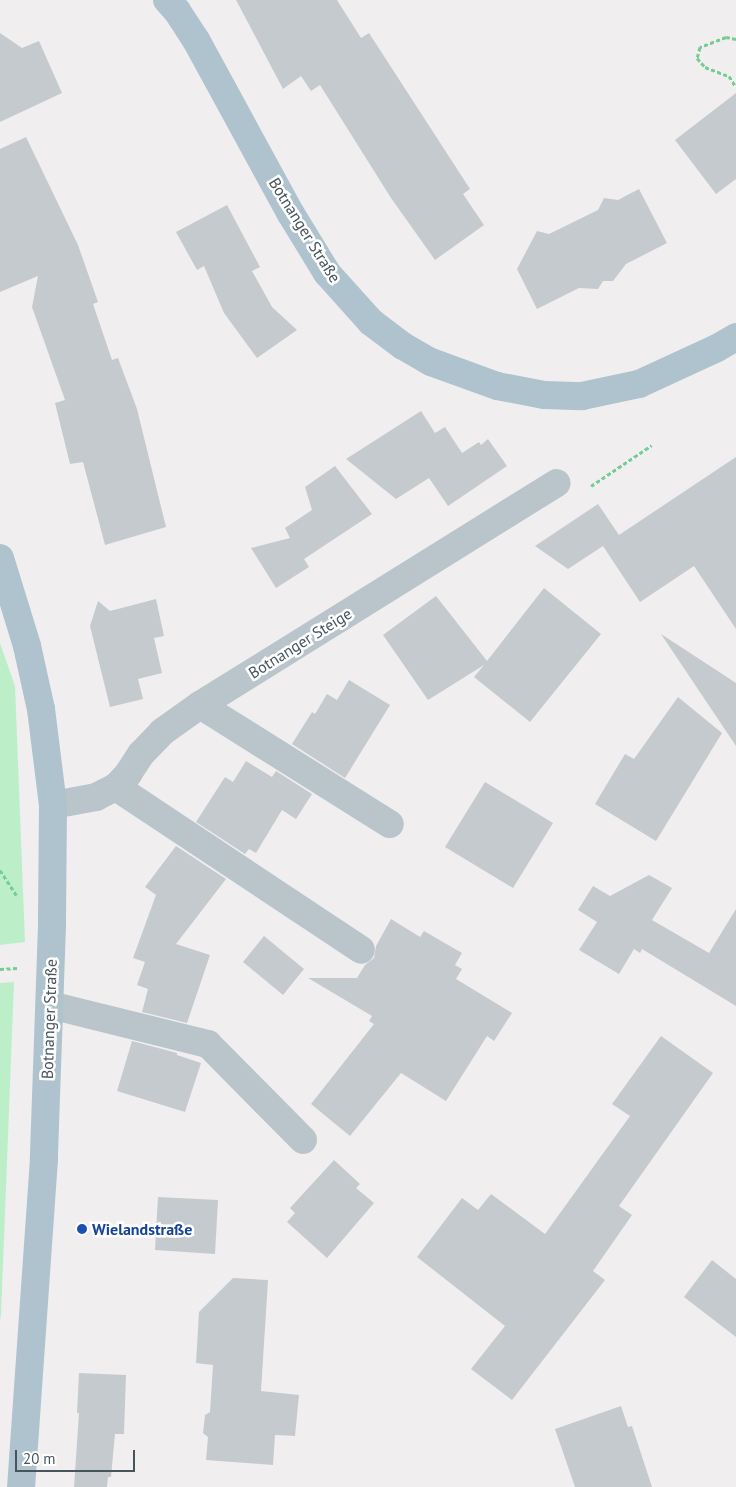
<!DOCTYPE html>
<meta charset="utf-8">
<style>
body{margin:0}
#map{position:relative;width:736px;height:1487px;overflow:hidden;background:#f1eeef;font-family:"PT Sans",sans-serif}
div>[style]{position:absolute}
.green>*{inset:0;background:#bcefc8}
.building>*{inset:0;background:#c5cace}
.path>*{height:3px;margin-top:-1.5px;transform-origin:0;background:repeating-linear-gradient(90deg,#74cd93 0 4px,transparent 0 6.5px)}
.minor>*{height:28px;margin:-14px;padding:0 14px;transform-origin:14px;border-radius:14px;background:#bac5cb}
.major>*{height:28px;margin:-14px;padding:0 14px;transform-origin:14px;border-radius:14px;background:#aec3cd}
.dots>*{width:14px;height:14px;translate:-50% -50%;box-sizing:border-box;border:2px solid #fff;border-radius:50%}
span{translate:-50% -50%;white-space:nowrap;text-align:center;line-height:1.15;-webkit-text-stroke:5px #fff;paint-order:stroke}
.street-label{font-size:16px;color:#46555c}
.transit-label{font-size:16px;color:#164399;font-weight:700}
.left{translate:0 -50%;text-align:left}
.scale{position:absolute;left:15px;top:1450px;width:120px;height:22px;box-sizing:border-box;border:2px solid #46555c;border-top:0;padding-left:6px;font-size:15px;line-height:18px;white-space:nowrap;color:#46555c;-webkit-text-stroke:4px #fff;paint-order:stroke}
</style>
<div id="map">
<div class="green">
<i style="clip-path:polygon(0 643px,15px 686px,25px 942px,0 945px)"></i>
<i style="clip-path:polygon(14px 982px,1px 1315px,0 1321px,0 983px)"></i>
</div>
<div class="building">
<i style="clip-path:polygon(236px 0,337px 0,361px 38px,369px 33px,470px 189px,463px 194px,484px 225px,435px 260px,391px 198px,320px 85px,311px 91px,301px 76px,283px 89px)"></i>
<i style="clip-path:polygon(0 33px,22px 48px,39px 41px,62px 93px,0 122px)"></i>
<i style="clip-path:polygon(736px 93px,736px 179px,716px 194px,675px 140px)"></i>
<i style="clip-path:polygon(26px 137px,78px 245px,98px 302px,93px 304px,112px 360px,118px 358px,137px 409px,166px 527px,105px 545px,83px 462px,70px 464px,55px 403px,65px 400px,32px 307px,38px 276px,0 292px,0 149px)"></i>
<i style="clip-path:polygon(639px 189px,667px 243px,626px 264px,613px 281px,603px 281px,598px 289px,579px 288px,537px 309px,517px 269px,537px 231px,549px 234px,598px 210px,604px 198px,618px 200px)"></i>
<i style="clip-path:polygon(227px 205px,260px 267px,252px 271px,272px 307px,297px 330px,257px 358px,224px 313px,204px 266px,197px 270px,176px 232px)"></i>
<i style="clip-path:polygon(421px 411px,435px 433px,445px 427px,462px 453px,479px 442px,481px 445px,488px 439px,507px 466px,448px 506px,429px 478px,396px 499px,346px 459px)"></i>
<i style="clip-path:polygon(736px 457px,736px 629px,694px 566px,640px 602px,603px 546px,568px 569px,535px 546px,598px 504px,619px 535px)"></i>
<i style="clip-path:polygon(335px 466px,372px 514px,304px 559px,309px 567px,276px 588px,251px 548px,290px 538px,285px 528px,312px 510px,305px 487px)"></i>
<i style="clip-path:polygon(544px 588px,601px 634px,530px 722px,474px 677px,484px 665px,428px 700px,383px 635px,436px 596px,487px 661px)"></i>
<i style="clip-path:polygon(156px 599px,164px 636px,154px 638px,162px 673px,138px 679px,143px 699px,110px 707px,90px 626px,98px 601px,110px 611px)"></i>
<i style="clip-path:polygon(661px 634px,736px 683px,736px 746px)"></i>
<i style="clip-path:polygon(349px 680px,390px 705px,345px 778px,292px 744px,312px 712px,315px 714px,327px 694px,337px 700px)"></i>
<i style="clip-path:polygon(678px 697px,722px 733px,656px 841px,595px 804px,625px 754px,634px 759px)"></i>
<i style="clip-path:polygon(246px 761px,272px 777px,276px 771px,312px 794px,296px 819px,282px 810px,256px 853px,249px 849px,245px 854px,196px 822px,225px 777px,233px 782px)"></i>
<i style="clip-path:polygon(485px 782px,553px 823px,513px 888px,445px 847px)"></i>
<i style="clip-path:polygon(176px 846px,226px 879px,176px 944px,210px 955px,187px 1023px,142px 1012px,148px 989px,137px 985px,145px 962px,133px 958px,156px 895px,145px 887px)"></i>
<i style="clip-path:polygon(649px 875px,672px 888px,652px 920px,709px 953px,736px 909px,736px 1006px,642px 949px,640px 953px,634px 949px,619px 974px,579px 950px,597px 922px,578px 910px,593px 886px,610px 896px)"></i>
<i style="clip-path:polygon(391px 919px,420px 937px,424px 931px,462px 953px,455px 965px,462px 969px,456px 979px,512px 1013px,494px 1041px,487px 1036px,446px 1101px,401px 1073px,350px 1136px,311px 1104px,374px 1024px,369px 1021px,372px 1016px,308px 978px,357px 978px,365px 965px,374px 958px,376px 946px)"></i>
<i style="clip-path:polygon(264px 936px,304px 969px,283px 995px,243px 962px)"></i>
<i style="clip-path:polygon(661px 1036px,713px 1073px,619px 1206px,632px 1215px,593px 1271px,605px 1280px,512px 1400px,471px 1369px,505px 1326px,417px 1257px,462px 1198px,478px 1210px,491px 1194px,545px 1234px,630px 1116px,612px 1104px)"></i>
<i style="clip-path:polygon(132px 1041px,177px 1053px,177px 1055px,201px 1063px,185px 1112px,117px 1091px)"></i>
<i style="clip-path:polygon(334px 1160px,360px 1184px,356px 1188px,374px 1203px,327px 1258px,287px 1222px,295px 1213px,290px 1208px)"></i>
<i style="clip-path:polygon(158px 1197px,218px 1200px,215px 1254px,155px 1250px)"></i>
<i style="clip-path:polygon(712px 1260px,736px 1279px,736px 1337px,684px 1297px)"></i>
<i style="clip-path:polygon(233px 1278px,268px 1280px,261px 1391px,299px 1395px,295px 1436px,275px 1435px,273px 1465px,206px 1460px,208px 1437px,203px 1433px,205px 1415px,210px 1412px,213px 1365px,196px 1363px,199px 1312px)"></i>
<i style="clip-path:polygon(79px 1373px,126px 1375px,124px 1434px,115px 1434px,111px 1477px,108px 1477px,107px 1487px,74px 1487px,79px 1413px,77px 1413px)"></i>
<i style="clip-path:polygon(621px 1406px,628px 1427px,632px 1426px,652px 1487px,575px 1487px,555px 1429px)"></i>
</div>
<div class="path">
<i style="left:736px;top:39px;width:10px;rotate:-169deg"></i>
<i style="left:726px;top:37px;width:28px;rotate:159deg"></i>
<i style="left:700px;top:47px;width:11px;rotate:105deg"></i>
<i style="left:697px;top:58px;width:12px;rotate:48deg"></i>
<i style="left:705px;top:67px;width:26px;rotate:21deg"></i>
<i style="left:729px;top:76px;width:13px;rotate:58deg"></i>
<i style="left:591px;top:486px;width:73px;rotate:-33.9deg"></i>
<i style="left:0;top:870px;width:30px;rotate:57deg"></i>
<i style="left:0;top:969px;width:17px;rotate:-3deg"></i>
</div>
<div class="minor">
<i style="left:200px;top:705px;width:224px;rotate:32.1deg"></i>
<i style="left:116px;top:787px;width:294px;rotate:33.6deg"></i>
<i style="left:53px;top:805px;width:44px;rotate:-10.5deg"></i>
<i style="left:96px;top:797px;width:22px;rotate:-27deg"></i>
<i style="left:116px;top:787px;width:18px;rotate:-47deg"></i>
<i style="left:128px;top:774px;width:24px;rotate:-57deg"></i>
<i style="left:141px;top:754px;width:30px;rotate:-46deg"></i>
<i style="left:162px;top:732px;width:47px;rotate:-35.4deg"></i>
<i style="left:200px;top:705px;width:420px;rotate:-31.9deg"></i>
<i style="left:50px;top:1005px;width:163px;rotate:13.9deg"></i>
<i style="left:208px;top:1044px;width:135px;rotate:45.3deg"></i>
</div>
<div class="major">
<i style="left:167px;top:0;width:15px;rotate:48deg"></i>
<i style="left:177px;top:11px;width:35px;rotate:57deg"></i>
<i style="left:196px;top:40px;width:198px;rotate:61.4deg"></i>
<i style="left:291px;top:214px;width:69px;rotate:58.6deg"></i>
<i style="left:327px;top:273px;width:66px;rotate:48.1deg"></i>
<i style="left:371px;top:322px;width:40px;rotate:37deg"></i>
<i style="left:403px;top:346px;width:32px;rotate:30deg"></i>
<i style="left:431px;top:362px;width:70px;rotate:20deg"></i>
<i style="left:497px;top:386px;width:48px;rotate:10.8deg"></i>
<i style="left:544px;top:395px;width:38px;rotate:2deg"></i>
<i style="left:582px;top:396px;width:58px;rotate:-11.9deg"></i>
<i style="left:639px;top:384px;width:86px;rotate:-24.8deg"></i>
<i style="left:717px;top:348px;width:22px;rotate:-30deg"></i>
<i style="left:0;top:558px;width:92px;rotate:72.9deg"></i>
<i style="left:27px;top:646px;width:65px;rotate:77.5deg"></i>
<i style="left:41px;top:709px;width:97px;rotate:82.9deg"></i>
<i style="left:53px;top:805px;width:120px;rotate:90.5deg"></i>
<i style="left:52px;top:925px;width:234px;rotate:92deg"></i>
<i style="left:44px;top:1159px;width:329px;rotate:94deg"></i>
</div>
<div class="dots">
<i style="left:82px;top:1229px;background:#1a4fb4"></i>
</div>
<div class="street-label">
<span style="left:305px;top:230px;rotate:58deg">Botnanger Straße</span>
<span style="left:300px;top:643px;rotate:-32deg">Botnanger Steige</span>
<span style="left:49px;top:1019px;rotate:-88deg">Botnanger Straße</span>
</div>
<div class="transit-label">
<span class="left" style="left:92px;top:1229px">Wielandstraße</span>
</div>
<div class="scale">20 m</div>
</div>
